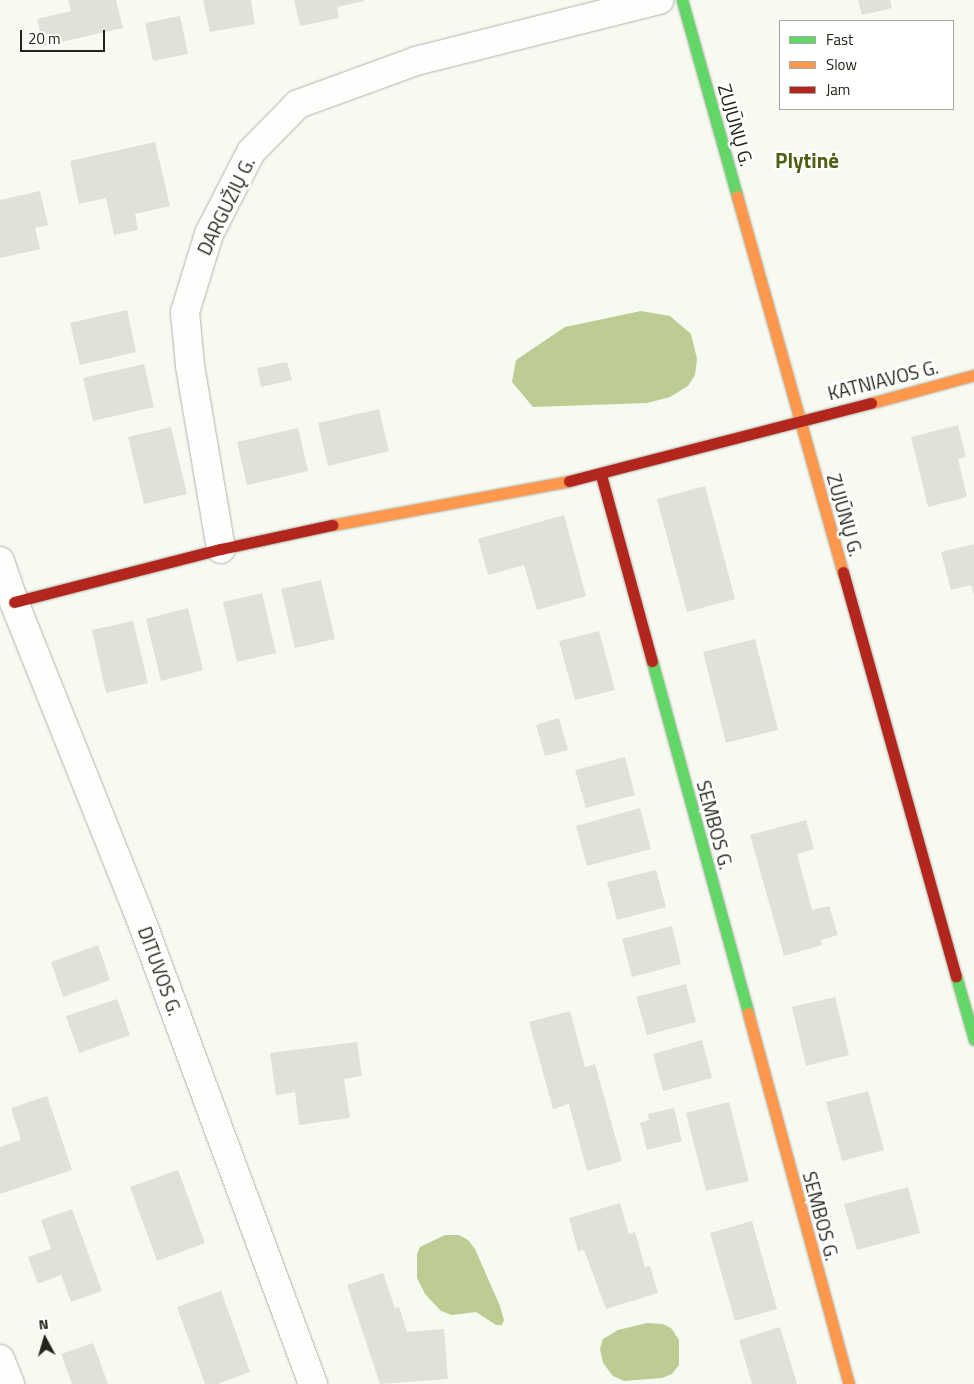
<!DOCTYPE html>
<meta charset="utf-8">
<style>
body{margin:0}
#map{position:relative;width:974px;height:1384px;overflow:hidden;background:#f7faf0;font-family:"Titillium Web",sans-serif}
div>[style]{position:absolute}
.water>*{inset:0;background:#bccc93}
.building>*{inset:0;background:#dee2d7}
.roads{filter:drop-shadow(0 0 1px #b1b4aa) drop-shadow(0 0 1px #b1b4aa)}
.street>*{height:28px;margin:-14px;padding:0 14px;transform-origin:14px;border-radius:14px;background:#fefefd}
.fast>*{height:11px;margin:-5.5px;padding:0 5.5px;transform-origin:5.5px;border-radius:5.5px;background:#63d668}
.slow>*{height:11px;margin:-5.5px;padding:0 5.5px;transform-origin:5.5px;border-radius:5.5px;background:#ff974d}
.jam>*{height:11px;margin:-5.5px;padding:0 5.5px;transform-origin:5.5px;border-radius:5.5px;background:#b3261e}
span{translate:-50% -50%;white-space:nowrap;text-align:center;line-height:1.15;-webkit-text-stroke:5px #fff;paint-order:stroke}
.street-label{font-size:19px;color:#222519}
.quarter-label{font-size:21px;color:#4f6015;font-weight:700}
.legend{position:absolute;left:779px;top:20px;width:175px;height:90px;box-sizing:border-box;background:#fff;border:1px solid #a7a8a3;margin:0;padding:6px 9px;list-style:none;font-size:15px;color:#222519}
.legend li{display:flex;align-items:center;gap:10px;height:25px}
.legend b{width:25px;border:1px solid #a7a8a3}
.north{position:absolute;left:20px;top:1314px;width:50px;height:50px;-webkit-text-stroke:4px #fff;paint-order:stroke;rotate:354deg;font-size:14px;font-weight:700;line-height:20px;text-align:center;color:#222519}
.north::after{content:'';display:block;margin:auto;width:18px;height:22px;background:#222519;clip-path:polygon(50% 0,100% 100%,50% 72%,0 100%)}
.scale{position:absolute;left:20px;top:30px;width:85px;height:22px;box-sizing:border-box;border:2px solid #222519;border-top:0;padding-left:6px;font-size:15px;line-height:18px;white-space:nowrap;color:#222519;-webkit-text-stroke:4px #fff;paint-order:stroke}
</style>
<div id="map">
<div class="water">
<i style="clip-path:polygon(641px 311px,670px 316px,691px 334px,697px 359px,695px 375px,688px 386px,670px 397px,647px 403px,533px 407px,512px 382px,516px 360px,565px 327px)"></i>
<i style="clip-path:polygon(445px 1235px,459px 1235px,468px 1240px,475px 1249px,500px 1306px,504px 1320px,502px 1325px,496px 1325px,476px 1312px,452px 1315px,441px 1311px,425px 1294px,417px 1278px,417px 1254px,420px 1247px)"></i>
<i style="clip-path:polygon(647px 1323px,663px 1324px,671px 1328px,679px 1340px,679px 1365px,672px 1374px,662px 1378px,624px 1381px,613px 1376px,603px 1363px,600px 1349px,603px 1339px,618px 1330px)"></i>
</div>
<div class="building">
<i style="clip-path:polygon(68px 0,116px 0,123px 28px,43px 46px,37px 19px,71px 11px)"></i>
<i style="clip-path:polygon(203px 0,251px 0,255px 24px,210px 32px)"></i>
<i style="clip-path:polygon(294px 0,364px 0,364px 1px,337px 7px,339px 18px,300px 26px)"></i>
<i style="clip-path:polygon(858px 0,890px 0,892px 8px,862px 15px)"></i>
<i style="clip-path:polygon(180px 16px,188px 54px,153px 61px,145px 23px)"></i>
<i style="clip-path:polygon(155px 142px,170px 206px,135px 214px,138px 230px,114px 235px,106px 198px,79px 204px,70px 161px)"></i>
<i style="clip-path:polygon(40px 191px,48px 225px,35px 228px,40px 249px,0 258px,0 200px)"></i>
<i style="clip-path:polygon(127px 310px,136px 352px,80px 365px,70px 323px)"></i>
<i style="clip-path:polygon(287px 362px,292px 380px,261px 387px,257px 368px)"></i>
<i style="clip-path:polygon(144px 364px,154px 407px,93px 421px,83px 378px)"></i>
<i style="clip-path:polygon(379px 409px,389px 451px,328px 466px,318px 423px)"></i>
<i style="clip-path:polygon(958px 425px,966px 457px,958px 459px,967px 497px,928px 507px,911px 437px)"></i>
<i style="clip-path:polygon(171px 427px,187px 494px,144px 504px,128px 437px)"></i>
<i style="clip-path:polygon(298px 428px,308px 471px,247px 485px,237px 442px)"></i>
<i style="clip-path:polygon(705px 486px,735px 599px,687px 612px,657px 499px)"></i>
<i style="clip-path:polygon(564px 515px,586px 596px,537px 610px,524px 565px,488px 575px,478px 539px)"></i>
<i style="clip-path:polygon(974px 544px,974px 595px,971px 585px,951px 590px,941px 552px)"></i>
<i style="clip-path:polygon(321px 580px,335px 639px,295px 648px,281px 589px)"></i>
<i style="clip-path:polygon(262px 593px,276px 653px,237px 662px,223px 602px)"></i>
<i style="clip-path:polygon(188px 608px,203px 670px,161px 681px,146px 619px)"></i>
<i style="clip-path:polygon(133px 621px,148px 683px,106px 693px,92px 630px)"></i>
<i style="clip-path:polygon(599px 631px,615px 690px,575px 700px,559px 641px)"></i>
<i style="clip-path:polygon(755px 639px,778px 730px,726px 743px,703px 652px)"></i>
<i style="clip-path:polygon(559px 718px,568px 750px,545px 756px,536px 725px)"></i>
<i style="clip-path:polygon(625px 757px,635px 795px,586px 808px,575px 770px)"></i>
<i style="clip-path:polygon(640px 808px,651px 849px,587px 866px,576px 826px)"></i>
<i style="clip-path:polygon(806px 820px,814px 849px,797px 854px,812px 910px,829px 906px,838px 935px,821px 940px,822px 945px,784px 956px,750px 835px)"></i>
<i style="clip-path:polygon(656px 870px,666px 907px,617px 920px,607px 882px)"></i>
<i style="clip-path:polygon(672px 926px,681px 964px,632px 977px,622px 939px)"></i>
<i style="clip-path:polygon(98px 945px,110px 980px,63px 997px,51px 962px)"></i>
<i style="clip-path:polygon(686px 984px,696px 1022px,647px 1035px,636px 997px)"></i>
<i style="clip-path:polygon(835px 997px,849px 1055px,806px 1066px,792px 1007px)"></i>
<i style="clip-path:polygon(117px 999px,130px 1035px,79px 1053px,66px 1016px)"></i>
<i style="clip-path:polygon(570px 1011px,585px 1067px,595px 1064px,622px 1161px,587px 1171px,569px 1104px,553px 1109px,529px 1022px)"></i>
<i style="clip-path:polygon(702px 1040px,712px 1078px,663px 1091px,653px 1054px)"></i>
<i style="clip-path:polygon(357px 1042px,362px 1076px,344px 1079px,350px 1118px,299px 1125px,295px 1092px,276px 1095px,270px 1053px)"></i>
<i style="clip-path:polygon(868px 1091px,884px 1150px,842px 1161px,826px 1102px)"></i>
<i style="clip-path:polygon(47px 1096px,72px 1170px,0 1194px,0 1147px,21px 1140px,11px 1108px)"></i>
<i style="clip-path:polygon(729px 1102px,749px 1181px,706px 1191px,686px 1113px)"></i>
<i style="clip-path:polygon(674px 1108px,682px 1141px,647px 1150px,640px 1123px,649px 1120px,648px 1114px)"></i>
<i style="clip-path:polygon(178px 1170px,205px 1243px,157px 1261px,130px 1187px)"></i>
<i style="clip-path:polygon(908px 1187px,920px 1233px,857px 1250px,844px 1204px)"></i>
<i style="clip-path:polygon(620px 1203px,629px 1234px,635px 1232px,645px 1267px,650px 1266px,658px 1293px,606px 1309px,584px 1250px,578px 1251px,569px 1218px)"></i>
<i style="clip-path:polygon(72px 1209px,102px 1291px,71px 1302px,61px 1275px,38px 1284px,28px 1257px,51px 1249px,41px 1220px)"></i>
<i style="clip-path:polygon(752px 1221px,777px 1309px,735px 1321px,710px 1233px)"></i>
<i style="clip-path:polygon(383px 1273px,395px 1308px,399px 1307px,407px 1332px,444px 1329px,448px 1379px,380px 1384px,347px 1285px)"></i>
<i style="clip-path:polygon(221px 1291px,250px 1372px,218px 1384px,205px 1384px,177px 1307px)"></i>
<i style="clip-path:polygon(780px 1327px,797px 1384px,752px 1384px,739px 1340px)"></i>
<i style="clip-path:polygon(93px 1343px,108px 1384px,72px 1384px,61px 1354px)"></i>
</div>
<div class="roads">
<div class="street">
<i style="left:221px;top:549px;width:187px;rotate:-99.6deg"></i>
<i style="left:190px;top:365px;width:53px;rotate:-95.4deg"></i>
<i style="left:185px;top:312px;width:82px;rotate:-72.9deg"></i>
<i style="left:209px;top:234px;width:92px;rotate:-62.9deg"></i>
<i style="left:251px;top:152px;width:67px;rotate:-45.6deg"></i>
<i style="left:298px;top:104px;width:126px;rotate:-20deg"></i>
<i style="left:416px;top:61px;width:251px;rotate:-14.1deg"></i>
<i style="left:0;top:561px;width:43px;rotate:71.1deg"></i>
<i style="left:14px;top:602px;width:331px;rotate:68.2deg"></i>
<i style="left:137px;top:909px;width:507px;rotate:69.67deg"></i>
<i style="left:0;top:1359px;width:27px;rotate:68deg"></i>
</div>
<div class="fast">
<i style="left:682px;top:0;width:204px;rotate:74.3deg"></i>
<i style="left:652px;top:661px;width:365px;rotate:74.7deg"></i>
<i style="left:956px;top:976px;width:66px;rotate:74.1deg"></i>
</div>
<div class="slow">
<i style="left:737px;top:196px;width:391px;rotate:74.3deg"></i>
<i style="left:871px;top:403px;width:107px;rotate:-15.2deg"></i>
<i style="left:332px;top:525px;width:241px;rotate:-10.5deg"></i>
<i style="left:748px;top:1013px;width:385px;rotate:74.8deg"></i>
</div>
<div class="jam">
<i style="left:601px;top:475px;width:193px;rotate:74.7deg"></i>
<i style="left:569px;top:481px;width:312px;rotate:-14.5deg"></i>
<i style="left:843px;top:572px;width:420px;rotate:74.4deg"></i>
<i style="left:14px;top:602px;width:214px;rotate:-14.4deg"></i>
<i style="left:221px;top:549px;width:114px;rotate:-12.2deg"></i>
</div>
</div>
<div class="street-label">
<span style="left:736px;top:125px;rotate:74deg">ZUJŪNŲ G.</span>
<span style="left:226px;top:206px;rotate:-64deg">DARGUŽIŲ G.</span>
<span style="left:883px;top:380px;rotate:-14deg">KATNIAVOS G.</span>
<span style="left:845px;top:515px;rotate:74deg">ZUJŪNŲ G.</span>
<span style="left:715px;top:825px;rotate:75deg">SEMBOS G.</span>
<span style="left:160px;top:971px;rotate:70deg">DITUVOS G.</span>
<span style="left:821px;top:1216px;rotate:75deg">SEMBOS G.</span>
</div>
<div class="quarter-label">
<span style="left:807px;top:160px">Plytinė</span>
</div>
<ul class="legend">
<li><b style="height:6px;background:#63d668"></b>Fast</li>
<li><b style="height:6px;background:#ff974d"></b>Slow</li>
<li><b style="height:6px;background:#b3261e"></b>Jam</li>
</ul>
<div class="north">N</div>
<div class="scale">20 m</div>
</div>
